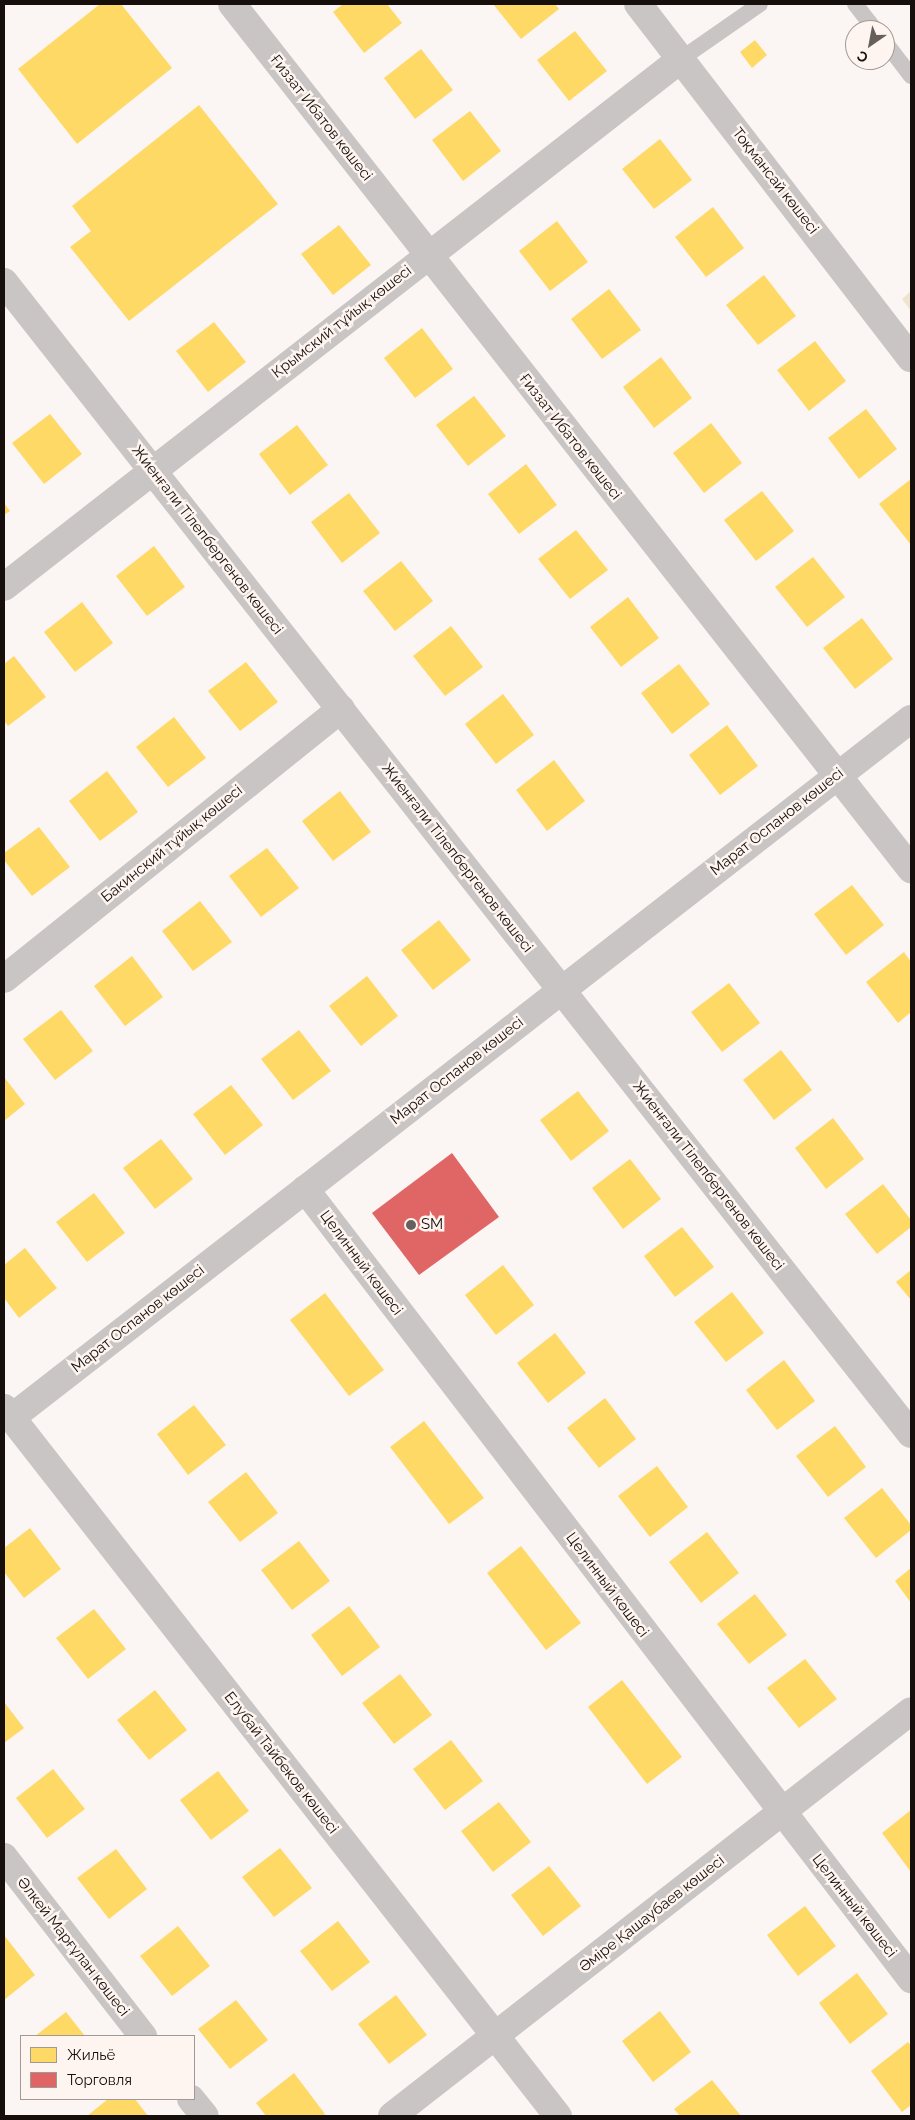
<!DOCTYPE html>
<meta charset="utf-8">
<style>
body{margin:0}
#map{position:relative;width:915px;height:2120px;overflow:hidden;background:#fbf6f4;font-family:Raleway,sans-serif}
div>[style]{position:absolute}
.green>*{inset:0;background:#f0e4cf}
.homes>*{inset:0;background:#ffd966}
.shops>*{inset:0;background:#e06666}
.service>*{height:16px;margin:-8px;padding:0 8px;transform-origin:8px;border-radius:8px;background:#c9c5c4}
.minor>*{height:28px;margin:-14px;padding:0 14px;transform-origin:14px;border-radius:14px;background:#c9c5c4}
.tertiary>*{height:28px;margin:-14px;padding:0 14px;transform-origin:14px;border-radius:14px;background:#c9c5c4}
.dots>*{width:14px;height:14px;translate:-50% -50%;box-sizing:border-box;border:2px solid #fef5f1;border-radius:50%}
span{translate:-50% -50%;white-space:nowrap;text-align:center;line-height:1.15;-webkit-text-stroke:5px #fef5f1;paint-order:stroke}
.street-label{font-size:15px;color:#160f0b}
.poi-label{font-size:15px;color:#160f0b}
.left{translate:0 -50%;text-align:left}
.frame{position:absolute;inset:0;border:5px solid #160f0b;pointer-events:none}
.legend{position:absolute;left:20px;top:2035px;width:175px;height:65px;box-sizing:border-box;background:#fef5f1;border:1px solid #a19995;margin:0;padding:6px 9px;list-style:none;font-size:15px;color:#160f0b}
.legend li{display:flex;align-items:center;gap:10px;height:25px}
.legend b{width:25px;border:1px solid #a19995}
.north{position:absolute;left:845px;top:20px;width:50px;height:50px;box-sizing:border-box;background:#fef5f1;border:1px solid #a19995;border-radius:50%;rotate:213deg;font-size:14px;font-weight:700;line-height:20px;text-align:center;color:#160f0b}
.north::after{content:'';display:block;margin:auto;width:18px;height:22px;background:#66605d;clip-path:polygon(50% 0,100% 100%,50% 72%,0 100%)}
</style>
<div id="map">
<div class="green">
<i style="clip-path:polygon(911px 291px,911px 311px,902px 299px)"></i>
</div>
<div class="homes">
<i style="clip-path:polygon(100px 4px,121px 4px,172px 68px,77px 144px,18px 69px)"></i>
<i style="clip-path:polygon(343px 4px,387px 4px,402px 23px,364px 53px,333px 12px)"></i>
<i style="clip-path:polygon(493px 4px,555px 4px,559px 9px,521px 39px)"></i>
<i style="clip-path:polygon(575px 31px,607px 71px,569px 101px,537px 60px)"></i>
<i style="clip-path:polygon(755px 40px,767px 55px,752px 68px,740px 52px)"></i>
<i style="clip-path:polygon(421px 49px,453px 90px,415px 119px,384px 78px)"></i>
<i style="clip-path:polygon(199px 105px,278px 204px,129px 321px,70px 247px,91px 231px,72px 206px)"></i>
<i style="clip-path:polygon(470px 111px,501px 151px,463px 181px,432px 140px)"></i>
<i style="clip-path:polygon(660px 139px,692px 180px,654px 209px,622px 169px)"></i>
<i style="clip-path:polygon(713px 207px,744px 248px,706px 277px,675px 237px)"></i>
<i style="clip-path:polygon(557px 221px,588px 262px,550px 291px,519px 251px)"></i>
<i style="clip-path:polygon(339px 225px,371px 265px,333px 295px,301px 254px)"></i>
<i style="clip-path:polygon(764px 275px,796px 316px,758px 345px,726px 305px)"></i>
<i style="clip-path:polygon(609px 289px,641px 330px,602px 359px,571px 319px)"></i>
<i style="clip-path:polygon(214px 322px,246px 362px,208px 392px,176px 351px)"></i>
<i style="clip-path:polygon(422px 328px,453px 369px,415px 398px,384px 358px)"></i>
<i style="clip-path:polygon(815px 341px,846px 381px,809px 411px,777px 370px)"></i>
<i style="clip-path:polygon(661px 357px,692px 398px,654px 428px,623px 387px)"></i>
<i style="clip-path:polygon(474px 396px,506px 436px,468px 466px,436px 425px)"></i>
<i style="clip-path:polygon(866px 409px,897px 449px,859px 479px,828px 438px)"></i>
<i style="clip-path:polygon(50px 414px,82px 454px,44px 484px,12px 443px)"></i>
<i style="clip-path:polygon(711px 423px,742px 463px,704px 493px,673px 453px)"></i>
<i style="clip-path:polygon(297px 425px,328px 465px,290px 495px,259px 454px)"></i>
<i style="clip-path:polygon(526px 464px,557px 505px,519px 534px,488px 494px)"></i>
<i style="clip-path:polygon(911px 479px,911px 545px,879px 504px)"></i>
<i style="clip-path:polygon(762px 491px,794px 531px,756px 561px,724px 520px)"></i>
<i style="clip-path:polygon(349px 493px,380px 533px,342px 563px,311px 522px)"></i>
<i style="clip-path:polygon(4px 503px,10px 511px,4px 515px)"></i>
<i style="clip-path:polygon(576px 530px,608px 570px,570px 599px,538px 559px)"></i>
<i style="clip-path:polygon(154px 546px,185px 587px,147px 616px,116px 576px)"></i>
<i style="clip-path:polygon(813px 557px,845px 597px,807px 627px,775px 587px)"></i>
<i style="clip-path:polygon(401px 561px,433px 601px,395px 631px,363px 591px)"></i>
<i style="clip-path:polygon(628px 597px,659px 638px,621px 667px,590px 627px)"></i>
<i style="clip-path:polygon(82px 602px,113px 643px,75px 672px,44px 632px)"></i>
<i style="clip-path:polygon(862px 618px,893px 659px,855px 689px,823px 648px)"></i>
<i style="clip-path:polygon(451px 626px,483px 667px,445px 696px,413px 656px)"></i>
<i style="clip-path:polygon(14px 656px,46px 697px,8px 726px,4px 721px,4px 664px)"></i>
<i style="clip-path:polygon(246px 662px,278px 702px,240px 731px,208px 691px)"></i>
<i style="clip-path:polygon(679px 664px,710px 704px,672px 734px,641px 693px)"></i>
<i style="clip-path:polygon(503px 694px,534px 735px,496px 764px,465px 724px)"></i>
<i style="clip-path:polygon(174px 717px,206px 758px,168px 787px,136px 747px)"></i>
<i style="clip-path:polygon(727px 725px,758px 766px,720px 795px,689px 755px)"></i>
<i style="clip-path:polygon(554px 760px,585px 801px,547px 831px,516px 790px)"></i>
<i style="clip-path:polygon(107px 771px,138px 812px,100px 841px,69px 801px)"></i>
<i style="clip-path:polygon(340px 791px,371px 832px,333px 861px,302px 821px)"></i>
<i style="clip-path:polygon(39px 827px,70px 867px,32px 896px,4px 860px,4px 853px)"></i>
<i style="clip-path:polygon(267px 848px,299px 888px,261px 917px,229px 876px)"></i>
<i style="clip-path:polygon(852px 885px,884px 925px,846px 955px,814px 914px)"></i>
<i style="clip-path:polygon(200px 901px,232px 942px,193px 971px,162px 931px)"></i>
<i style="clip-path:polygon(439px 920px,471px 960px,433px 990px,401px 950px)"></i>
<i style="clip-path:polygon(904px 952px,911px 962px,911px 1012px,898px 1023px,866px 982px)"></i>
<i style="clip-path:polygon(132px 956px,163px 997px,125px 1026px,94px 986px)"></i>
<i style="clip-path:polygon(367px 976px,398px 1016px,361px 1046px,329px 1006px)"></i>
<i style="clip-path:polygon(729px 983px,760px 1023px,722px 1052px,691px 1012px)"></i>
<i style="clip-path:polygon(61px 1010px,93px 1051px,55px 1080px,23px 1039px)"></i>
<i style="clip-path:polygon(299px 1030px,331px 1071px,293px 1100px,261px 1059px)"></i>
<i style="clip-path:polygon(781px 1050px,812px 1090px,774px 1120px,743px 1080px)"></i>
<i style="clip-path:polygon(4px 1077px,25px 1104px,4px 1121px)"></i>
<i style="clip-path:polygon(231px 1085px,263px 1125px,225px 1155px,193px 1114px)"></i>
<i style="clip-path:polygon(578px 1091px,609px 1131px,571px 1161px,540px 1120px)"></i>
<i style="clip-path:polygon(833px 1118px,864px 1159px,826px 1189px,795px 1148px)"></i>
<i style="clip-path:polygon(161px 1139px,193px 1179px,155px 1209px,123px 1168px)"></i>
<i style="clip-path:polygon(630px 1159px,661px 1199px,623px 1229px,592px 1188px)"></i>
<i style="clip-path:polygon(883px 1184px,911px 1220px,911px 1227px,877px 1254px,845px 1214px)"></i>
<i style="clip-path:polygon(94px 1193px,125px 1233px,87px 1262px,56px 1222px)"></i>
<i style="clip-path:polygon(682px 1227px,714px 1267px,675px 1297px,644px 1256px)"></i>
<i style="clip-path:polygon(25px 1248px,57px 1288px,19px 1318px,4px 1298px,4px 1265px)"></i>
<i style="clip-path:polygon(503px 1265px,534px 1305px,496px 1335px,465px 1295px)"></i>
<i style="clip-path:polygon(911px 1270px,911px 1300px,896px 1282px)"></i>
<i style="clip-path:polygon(732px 1292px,764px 1333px,726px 1362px,694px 1322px)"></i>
<i style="clip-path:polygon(325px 1293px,384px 1370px,349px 1396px,290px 1320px)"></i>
<i style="clip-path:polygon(555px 1333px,586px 1373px,548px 1403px,517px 1363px)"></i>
<i style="clip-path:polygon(784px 1360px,815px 1401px,777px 1430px,746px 1390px)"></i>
<i style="clip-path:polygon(605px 1398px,636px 1439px,599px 1468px,567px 1428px)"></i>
<i style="clip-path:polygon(194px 1405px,226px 1445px,188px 1475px,157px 1434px)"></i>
<i style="clip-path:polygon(424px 1421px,484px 1498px,449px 1524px,390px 1447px)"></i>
<i style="clip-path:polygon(835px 1426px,866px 1467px,828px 1497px,796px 1456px)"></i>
<i style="clip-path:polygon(657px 1466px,688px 1507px,650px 1537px,618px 1496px)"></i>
<i style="clip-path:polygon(246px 1472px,278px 1513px,240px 1542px,208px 1502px)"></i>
<i style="clip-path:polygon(882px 1488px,911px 1525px,911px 1530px,876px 1558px,844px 1518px)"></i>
<i style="clip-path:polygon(30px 1528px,61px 1569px,24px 1598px,4px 1572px,4px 1548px)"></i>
<i style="clip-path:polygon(707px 1532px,739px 1573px,701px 1603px,669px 1562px)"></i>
<i style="clip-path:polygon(299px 1541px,330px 1581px,292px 1610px,261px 1570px)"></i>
<i style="clip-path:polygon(521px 1546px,581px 1623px,546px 1650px,487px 1573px)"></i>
<i style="clip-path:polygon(911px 1568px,911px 1603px,895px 1581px)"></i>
<i style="clip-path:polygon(755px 1594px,787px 1635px,749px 1664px,717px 1624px)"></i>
<i style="clip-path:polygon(349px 1606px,380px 1647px,342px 1676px,311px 1635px)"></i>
<i style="clip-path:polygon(94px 1609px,126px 1649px,88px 1679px,56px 1638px)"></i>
<i style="clip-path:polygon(805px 1659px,837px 1699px,799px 1728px,767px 1688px)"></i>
<i style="clip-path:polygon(400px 1674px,432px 1715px,394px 1744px,362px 1703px)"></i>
<i style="clip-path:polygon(622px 1680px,682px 1757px,647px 1784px,588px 1707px)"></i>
<i style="clip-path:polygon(155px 1690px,187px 1730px,149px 1760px,117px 1720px)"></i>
<i style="clip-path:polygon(4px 1702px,24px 1728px,4px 1743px)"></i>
<i style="clip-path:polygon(451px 1740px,483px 1781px,445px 1810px,413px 1769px)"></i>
<i style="clip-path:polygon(53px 1769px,85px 1809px,47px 1838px,16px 1798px)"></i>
<i style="clip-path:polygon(218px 1771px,249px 1811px,211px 1840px,180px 1800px)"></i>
<i style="clip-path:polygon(499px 1802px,531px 1842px,493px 1872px,461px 1831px)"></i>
<i style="clip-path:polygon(911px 1810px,911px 1872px,882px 1833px)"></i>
<i style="clip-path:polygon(280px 1848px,312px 1888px,274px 1917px,242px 1877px)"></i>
<i style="clip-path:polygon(116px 1849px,147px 1889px,109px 1919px,77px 1878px)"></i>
<i style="clip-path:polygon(549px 1866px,581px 1906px,543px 1936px,511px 1895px)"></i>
<i style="clip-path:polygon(805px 1906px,836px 1946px,798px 1976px,767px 1935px)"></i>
<i style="clip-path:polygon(338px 1921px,370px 1962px,332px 1991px,300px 1951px)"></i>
<i style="clip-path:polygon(178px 1926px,210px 1966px,172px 1996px,140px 1956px)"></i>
<i style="clip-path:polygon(4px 1935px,35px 1975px,4px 2000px)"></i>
<i style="clip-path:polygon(857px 1973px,888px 2014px,850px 2044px,819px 2003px)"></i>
<i style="clip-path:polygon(396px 1995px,427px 2035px,389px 2064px,358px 2024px)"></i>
<i style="clip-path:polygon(236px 2000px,268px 2040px,230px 2069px,198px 2029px)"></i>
<i style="clip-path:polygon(660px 2011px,691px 2052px,653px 2082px,622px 2041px)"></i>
<i style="clip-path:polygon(66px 2012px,85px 2036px,35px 2036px)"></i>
<i style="clip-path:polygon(908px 2042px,911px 2046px,911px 2105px,902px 2112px,871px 2071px)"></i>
<i style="clip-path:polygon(294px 2073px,325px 2114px,322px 2116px,266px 2116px,256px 2103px)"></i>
<i style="clip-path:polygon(712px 2080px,741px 2116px,680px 2116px,674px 2109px)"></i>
<i style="clip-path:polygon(108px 2099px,135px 2099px,148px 2116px,87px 2116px)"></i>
</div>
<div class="shops">
<i style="clip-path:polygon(452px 1153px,499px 1217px,419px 1275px,372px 1213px)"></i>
</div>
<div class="service">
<i style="left:855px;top:4px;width:33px;rotate:52deg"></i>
<i style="left:885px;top:42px;width:43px;rotate:52.6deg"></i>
<i style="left:681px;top:59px;width:96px;rotate:-34.8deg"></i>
</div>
<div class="minor">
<i style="left:232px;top:4px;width:1100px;rotate:51.87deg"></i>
<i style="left:638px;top:4px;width:447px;rotate:52.4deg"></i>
<i style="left:4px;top:282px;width:1466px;rotate:51.79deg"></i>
<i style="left:4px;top:587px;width:859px;rotate:-37.95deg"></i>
<i style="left:4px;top:979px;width:432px;rotate:-38.7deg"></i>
<i style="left:305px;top:1189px;width:996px;rotate:52.51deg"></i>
<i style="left:4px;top:1857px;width:227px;rotate:52.2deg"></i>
<i style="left:191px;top:2099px;width:22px;rotate:51deg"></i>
<i style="left:392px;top:2116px;width:658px;rotate:-37.97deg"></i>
</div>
<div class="tertiary">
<i style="left:4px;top:1408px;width:899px;rotate:51.96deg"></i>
<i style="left:11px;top:1418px;width:1140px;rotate:-37.84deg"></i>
</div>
<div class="dots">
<i style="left:411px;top:1225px;background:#66605d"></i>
</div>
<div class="street-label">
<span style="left:321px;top:118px;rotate:52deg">Ғиззат Ибатов көшесі</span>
<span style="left:775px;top:181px;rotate:52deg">Тоқмансай көшесі</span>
<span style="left:342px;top:322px;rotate:-38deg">Крымский тұйық көшесі</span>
<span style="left:570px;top:437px;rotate:52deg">Ғиззат Ибатов көшесі</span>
<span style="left:207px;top:540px;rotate:52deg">Жиенғали Тілепбергенов көшесі</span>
<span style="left:777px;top:822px;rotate:-38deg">Марат Оспанов көшесі</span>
<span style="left:172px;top:844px;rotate:-39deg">Бакинский тұйық көшесі</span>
<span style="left:457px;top:858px;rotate:52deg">Жиенғали Тілепбергенов көшесі</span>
<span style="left:457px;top:1071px;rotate:-38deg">Марат Оспанов көшесі</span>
<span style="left:708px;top:1176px;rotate:52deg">Жиенғали Тілепбергенов көшесі</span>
<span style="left:361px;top:1263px;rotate:53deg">Целинный көшесі</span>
<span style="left:138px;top:1319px;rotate:-38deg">Марат Оспанов көшесі</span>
<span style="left:607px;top:1585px;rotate:53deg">Целинный көшесі</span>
<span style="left:281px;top:1763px;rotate:52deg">Елубай Тайбеков көшесі</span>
<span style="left:854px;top:1906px;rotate:52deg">Целинный көшесі</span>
<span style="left:652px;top:1914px;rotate:-38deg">Әміре Қашаубаев көшесі</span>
<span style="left:73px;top:1947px;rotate:52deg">Әлкей Марғұлан көшесі</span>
</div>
<div class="poi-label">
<span class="left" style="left:421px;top:1225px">SM</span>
</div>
<div class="frame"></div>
<ul class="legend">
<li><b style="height:14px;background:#ffd966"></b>Жильё</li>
<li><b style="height:14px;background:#e06666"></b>Торговля</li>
</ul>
<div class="north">С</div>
</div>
